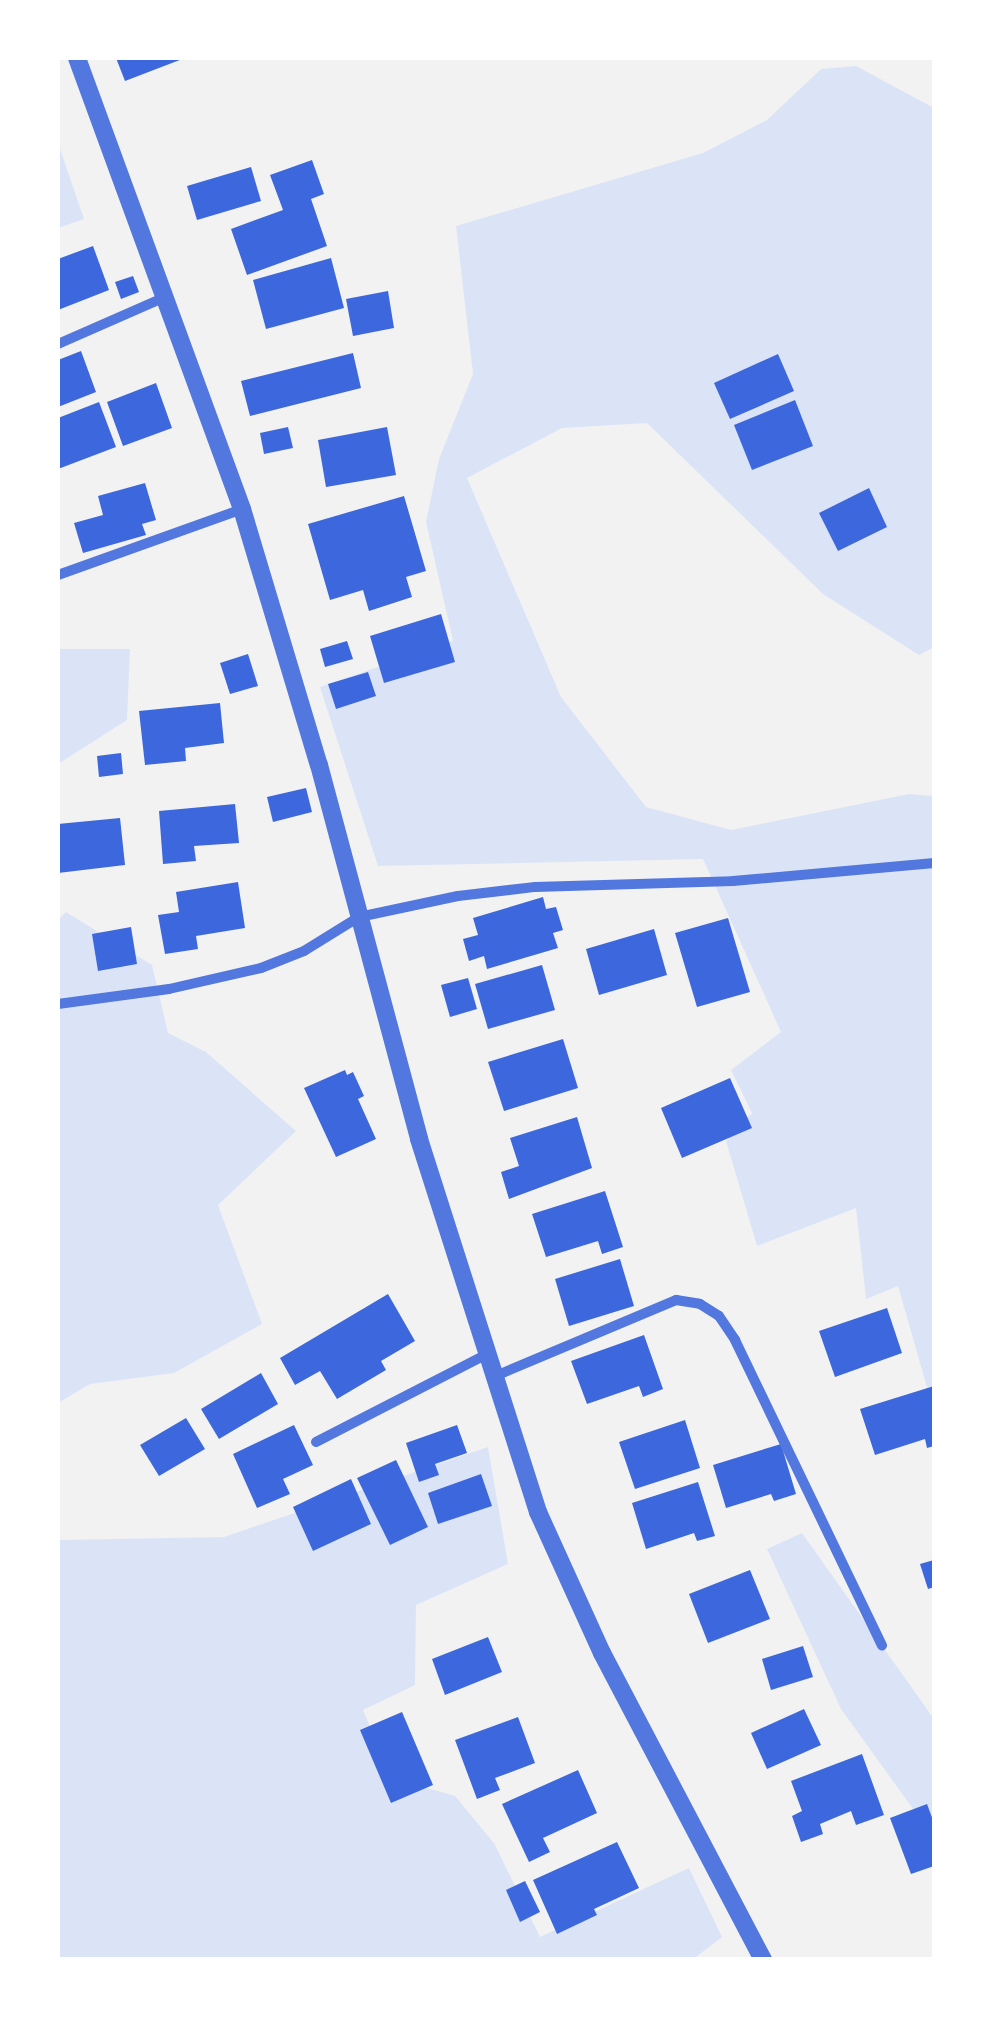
<!DOCTYPE html>
<style>
body{margin:0}
#map{position:relative;width:992px;height:2017px;overflow:hidden;background:#f2f2f2;font-family:Literata,serif}
div>[style]{position:absolute}
.green>*{inset:0;background:#dbe4f7}
.building>*{inset:0;background:#3d67dc}
.minor>*{height:10px;margin:-5px;padding:0 5px;transform-origin:5px;border-radius:5px;background:#5277de}
.tertiary>*{height:18px;margin:-9px;padding:0 9px;transform-origin:9px;border-radius:9px;background:#5277de}
span{translate:-50% -50%;white-space:nowrap;text-align:center;line-height:1.15;-webkit-text-stroke:8px #fff;paint-order:stroke}
.frame{position:absolute;inset:0;border:60px solid #fff;pointer-events:none}
</style>
<div id="map">
<div class="green">
<i style="clip-path:polygon(856px 66px,934px 108px,934px 647px,919px 655px,823px 594px,647px 423px,562px 428px,467px 478px,561px 697px,646px 807px,731px 830px,909px 794px,934px 796px,934px 1412px,898px 1286px,866px 1299px,856px 1208px,757px 1246px,726px 1141px,752px 1113px,731px 1070px,781px 1032px,703px 859px,378px 866px,320px 687px,453px 641px,426px 522px,439px 459px,473px 374px,456px 226px,703px 153px,767px 120px,821px 69px)"></i>
<i style="clip-path:polygon(58px 143px,84px 219px,58px 228px)"></i>
<i style="clip-path:polygon(58px 649px,130px 649px,127px 720px,58px 764px)"></i>
<i style="clip-path:polygon(66px 912px,152px 965px,168px 1033px,206px 1052px,296px 1131px,218px 1205px,262px 1324px,174px 1373px,90px 1384px,58px 1403px,58px 920px)"></i>
<i style="clip-path:polygon(488px 1447px,508px 1564px,416px 1605px,415px 1685px,363px 1710px,392px 1778px,455px 1796px,494px 1843px,540px 1937px,689px 1868px,722px 1937px,692px 1960px,58px 1959px,58px 1540px,224px 1537px)"></i>
<i style="clip-path:polygon(802px 1533px,934px 1719px,934px 1838px,841px 1709px,767px 1549px)"></i>
</div>
<div class="building">
<i style="clip-path:polygon(116px 58px,185px 58px,125px 81px)"></i>
<i style="clip-path:polygon(312px 160px,324px 194px,311px 199px,327px 246px,247px 275px,231px 229px,283px 210px,270px 175px)"></i>
<i style="clip-path:polygon(251px 167px,261px 201px,197px 220px,187px 186px)"></i>
<i style="clip-path:polygon(93px 246px,109px 290px,58px 310px,58px 259px)"></i>
<i style="clip-path:polygon(331px 258px,344px 308px,266px 329px,253px 280px)"></i>
<i style="clip-path:polygon(133px 276px,139px 292px,121px 299px,115px 282px)"></i>
<i style="clip-path:polygon(388px 291px,394px 328px,353px 336px,346px 299px)"></i>
<i style="clip-path:polygon(81px 351px,96px 392px,58px 407px,58px 360px)"></i>
<i style="clip-path:polygon(353px 353px,361px 388px,250px 416px,241px 381px)"></i>
<i style="clip-path:polygon(778px 354px,794px 391px,730px 419px,714px 383px)"></i>
<i style="clip-path:polygon(156px 383px,172px 428px,123px 446px,107px 402px)"></i>
<i style="clip-path:polygon(795px 400px,813px 446px,752px 470px,734px 425px)"></i>
<i style="clip-path:polygon(99px 402px,116px 447px,58px 469px,58px 418px)"></i>
<i style="clip-path:polygon(288px 427px,293px 448px,264px 454px,260px 433px)"></i>
<i style="clip-path:polygon(387px 427px,396px 475px,326px 487px,318px 440px)"></i>
<i style="clip-path:polygon(145px 483px,156px 520px,142px 524px,146px 535px,83px 553px,74px 523px,103px 515px,98px 496px)"></i>
<i style="clip-path:polygon(869px 488px,887px 527px,838px 551px,819px 513px)"></i>
<i style="clip-path:polygon(404px 496px,426px 571px,406px 577px,412px 597px,369px 611px,363px 590px,330px 600px,308px 524px)"></i>
<i style="clip-path:polygon(441px 614px,455px 662px,384px 683px,370px 636px)"></i>
<i style="clip-path:polygon(347px 641px,353px 659px,325px 667px,320px 649px)"></i>
<i style="clip-path:polygon(248px 654px,258px 686px,230px 694px,220px 663px)"></i>
<i style="clip-path:polygon(368px 672px,376px 696px,336px 709px,328px 684px)"></i>
<i style="clip-path:polygon(220px 703px,224px 743px,185px 748px,186px 761px,145px 765px,139px 711px)"></i>
<i style="clip-path:polygon(121px 753px,123px 774px,99px 777px,97px 756px)"></i>
<i style="clip-path:polygon(306px 788px,312px 812px,273px 822px,267px 797px)"></i>
<i style="clip-path:polygon(235px 804px,239px 843px,194px 846px,196px 861px,163px 864px,159px 811px)"></i>
<i style="clip-path:polygon(120px 818px,125px 865px,58px 873px,58px 824px)"></i>
<i style="clip-path:polygon(238px 882px,245px 928px,196px 936px,198px 949px,165px 954px,158px 915px,179px 912px,176px 892px)"></i>
<i style="clip-path:polygon(543px 897px,546px 909px,556px 907px,563px 930px,553px 933px,558px 948px,487px 969px,484px 956px,469px 961px,463px 939px,478px 935px,473px 918px)"></i>
<i style="clip-path:polygon(728px 918px,750px 992px,697px 1007px,675px 933px)"></i>
<i style="clip-path:polygon(131px 927px,137px 964px,98px 971px,92px 934px)"></i>
<i style="clip-path:polygon(654px 929px,667px 975px,599px 995px,586px 949px)"></i>
<i style="clip-path:polygon(542px 965px,555px 1010px,488px 1029px,475px 984px)"></i>
<i style="clip-path:polygon(468px 978px,477px 1009px,450px 1017px,441px 985px)"></i>
<i style="clip-path:polygon(563px 1039px,578px 1088px,504px 1111px,488px 1062px)"></i>
<i style="clip-path:polygon(345px 1070px,347px 1075px,353px 1072px,364px 1096px,358px 1099px,376px 1139px,336px 1157px,304px 1088px)"></i>
<i style="clip-path:polygon(730px 1078px,752px 1128px,682px 1158px,661px 1108px)"></i>
<i style="clip-path:polygon(577px 1117px,592px 1168px,509px 1199px,501px 1172px,519px 1166px,510px 1138px)"></i>
<i style="clip-path:polygon(605px 1191px,623px 1247px,602px 1254px,598px 1241px,546px 1257px,532px 1214px)"></i>
<i style="clip-path:polygon(620px 1259px,634px 1306px,569px 1326px,555px 1279px)"></i>
<i style="clip-path:polygon(388px 1294px,415px 1341px,381px 1361px,386px 1370px,337px 1399px,320px 1371px,295px 1385px,280px 1358px)"></i>
<i style="clip-path:polygon(887px 1308px,902px 1353px,835px 1377px,819px 1331px)"></i>
<i style="clip-path:polygon(644px 1335px,663px 1389px,643px 1397px,639px 1386px,587px 1404px,571px 1361px)"></i>
<i style="clip-path:polygon(261px 1373px,278px 1404px,219px 1439px,201px 1409px)"></i>
<i style="clip-path:polygon(934px 1386px,934px 1446px,927px 1448px,925px 1439px,875px 1455px,860px 1409px)"></i>
<i style="clip-path:polygon(186px 1418px,205px 1449px,159px 1476px,140px 1445px)"></i>
<i style="clip-path:polygon(685px 1420px,700px 1468px,635px 1489px,619px 1442px)"></i>
<i style="clip-path:polygon(294px 1425px,313px 1465px,283px 1479px,290px 1494px,257px 1508px,233px 1454px)"></i>
<i style="clip-path:polygon(457px 1425px,467px 1453px,435px 1464px,439px 1475px,419px 1482px,406px 1443px)"></i>
<i style="clip-path:polygon(781px 1444px,796px 1494px,774px 1501px,771px 1494px,726px 1508px,713px 1465px)"></i>
<i style="clip-path:polygon(396px 1460px,428px 1527px,390px 1545px,357px 1478px)"></i>
<i style="clip-path:polygon(481px 1474px,492px 1506px,438px 1524px,428px 1493px)"></i>
<i style="clip-path:polygon(351px 1479px,371px 1524px,313px 1551px,293px 1507px)"></i>
<i style="clip-path:polygon(698px 1482px,715px 1536px,697px 1541px,694px 1533px,646px 1549px,632px 1503px)"></i>
<i style="clip-path:polygon(934px 1560px,934px 1587px,928px 1589px,920px 1564px)"></i>
<i style="clip-path:polygon(750px 1570px,770px 1619px,708px 1643px,689px 1594px)"></i>
<i style="clip-path:polygon(488px 1637px,502px 1672px,445px 1695px,432px 1659px)"></i>
<i style="clip-path:polygon(803px 1646px,813px 1677px,771px 1690px,762px 1659px)"></i>
<i style="clip-path:polygon(804px 1709px,821px 1745px,767px 1769px,751px 1733px)"></i>
<i style="clip-path:polygon(402px 1712px,433px 1785px,391px 1803px,360px 1730px)"></i>
<i style="clip-path:polygon(518px 1717px,535px 1763px,495px 1778px,500px 1790px,477px 1799px,455px 1740px)"></i>
<i style="clip-path:polygon(862px 1754px,884px 1815px,856px 1825px,851px 1811px,820px 1824px,823px 1834px,801px 1842px,792px 1816px,802px 1811px,791px 1781px)"></i>
<i style="clip-path:polygon(578px 1770px,597px 1813px,543px 1838px,550px 1852px,529px 1862px,502px 1804px)"></i>
<i style="clip-path:polygon(927px 1804px,934px 1823px,934px 1866px,911px 1874px,890px 1818px)"></i>
<i style="clip-path:polygon(617px 1842px,639px 1888px,594px 1909px,597px 1915px,557px 1934px,533px 1880px)"></i>
<i style="clip-path:polygon(525px 1881px,540px 1912px,520px 1922px,506px 1890px)"></i>
</div>
<div class="minor">
<i style="left:58px;top:344px;width:117px;rotate:-23.7deg"></i>
<i style="left:58px;top:575px;width:195px;rotate:-19.7deg"></i>
<i style="left:58px;top:1004px;width:112px;rotate:-7.7deg"></i>
<i style="left:169px;top:989px;width:94px;rotate:-12.9deg"></i>
<i style="left:261px;top:968px;width:46px;rotate:-21.6deg"></i>
<i style="left:304px;top:951px;width:65px;rotate:-31.7deg"></i>
<i style="left:359px;top:917px;width:101px;rotate:-12deg"></i>
<i style="left:458px;top:896px;width:78px;rotate:-6.7deg"></i>
<i style="left:535px;top:887px;width:198px;rotate:-1.7deg"></i>
<i style="left:733px;top:881px;width:202px;rotate:-5.1deg"></i>
<i style="left:493px;top:1377px;width:199px;rotate:-22.8deg"></i>
<i style="left:676px;top:1300px;width:24px;rotate:9deg"></i>
<i style="left:700px;top:1304px;width:22px;rotate:32deg"></i>
<i style="left:719px;top:1316px;width:29px;rotate:56deg"></i>
<i style="left:735px;top:1340px;width:339px;rotate:64.3deg"></i>
<i style="left:316px;top:1442px;width:190px;rotate:-27.2deg"></i>
</div>
<div class="tertiary">
<i style="left:77px;top:58px;width:480px;rotate:69.9deg"></i>
<i style="left:242px;top:509px;width:267px;rotate:73.3deg"></i>
<i style="left:319px;top:765px;width:387px;rotate:75deg"></i>
<i style="left:419px;top:1139px;width:392px;rotate:72.3deg"></i>
<i style="left:538px;top:1512px;width:155px;rotate:65.6deg"></i>
<i style="left:602px;top:1653px;width:347px;rotate:62.3deg"></i>
</div>
<div class="frame"></div>
</div>
